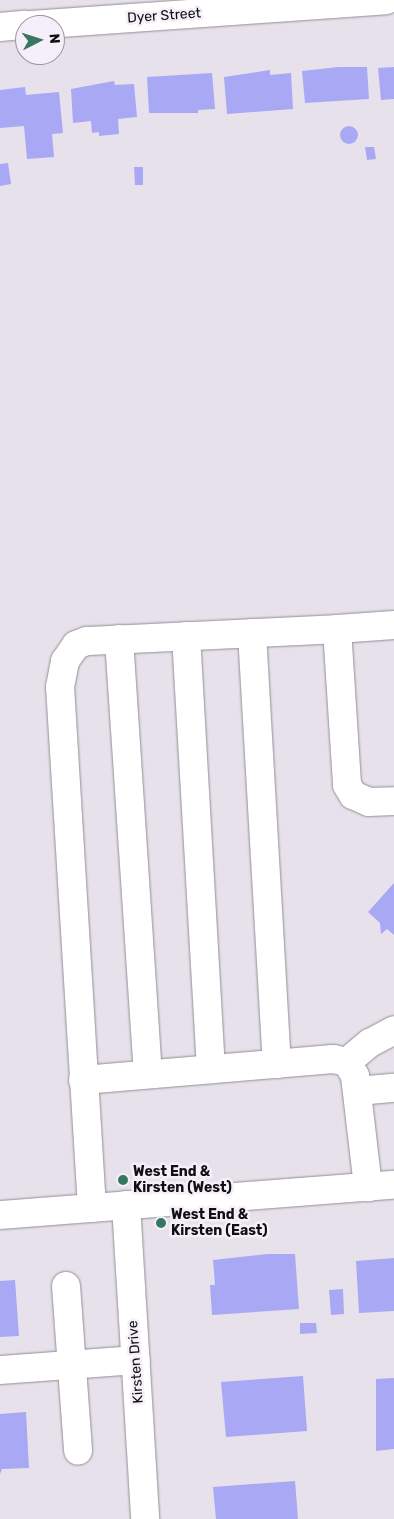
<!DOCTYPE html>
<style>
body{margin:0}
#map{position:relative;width:394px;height:1519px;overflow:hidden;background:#e7e1eb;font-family:Rubik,sans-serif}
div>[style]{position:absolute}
.building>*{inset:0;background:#a9a8f4}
.round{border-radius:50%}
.roads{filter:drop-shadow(0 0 1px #938e96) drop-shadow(0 0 1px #938e96)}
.minor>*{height:28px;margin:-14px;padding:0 14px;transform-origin:14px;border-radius:14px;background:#fff}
.dots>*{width:14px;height:14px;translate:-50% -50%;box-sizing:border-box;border:2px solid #f4eff8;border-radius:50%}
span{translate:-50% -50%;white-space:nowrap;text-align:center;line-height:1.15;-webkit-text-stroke:5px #f4eff8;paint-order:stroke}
.street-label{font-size:14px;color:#110f12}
.poi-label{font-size:14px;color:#110f12;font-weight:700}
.left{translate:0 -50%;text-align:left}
.north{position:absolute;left:15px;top:15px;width:50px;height:50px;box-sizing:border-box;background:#f4eff8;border:1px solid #99959c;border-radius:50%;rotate:85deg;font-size:14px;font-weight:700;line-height:20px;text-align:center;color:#110f12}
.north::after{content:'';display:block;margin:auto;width:18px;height:22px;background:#397661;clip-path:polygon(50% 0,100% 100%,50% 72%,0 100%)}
</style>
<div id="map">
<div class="building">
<i style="clip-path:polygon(338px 67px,367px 67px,369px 99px,305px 103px,302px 71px)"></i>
<i style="clip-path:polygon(394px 67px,394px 99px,381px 100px,378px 68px)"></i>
<i style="clip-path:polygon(270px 70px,270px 75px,291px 73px,293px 109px,227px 114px,224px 77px)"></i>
<i style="clip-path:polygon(212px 73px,215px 109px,198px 110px,198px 113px,149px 113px,147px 77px)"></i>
<i style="clip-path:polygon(114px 81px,115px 85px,134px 84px,137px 117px,118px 119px,119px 134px,99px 136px,99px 132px,92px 133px,91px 121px,73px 123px,71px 89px)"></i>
<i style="clip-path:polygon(25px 87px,26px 95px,59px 92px,63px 133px,52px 134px,54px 157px,27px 159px,24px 126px,0 128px,0 90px)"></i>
<i class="round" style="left:340px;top:126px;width:18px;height:18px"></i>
<i style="clip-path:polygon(365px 147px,374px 147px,376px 159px,367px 160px)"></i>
<i style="clip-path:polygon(8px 163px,11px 184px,0 186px,0 164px)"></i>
<i style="clip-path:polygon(134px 167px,143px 167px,143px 185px,135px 185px)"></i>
<i style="clip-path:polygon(394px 883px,394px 935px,387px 929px,381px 934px,380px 923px,368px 912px)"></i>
<i style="clip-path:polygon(268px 1254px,295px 1254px,299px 1309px,212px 1315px,210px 1285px,215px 1285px,213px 1260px)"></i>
<i style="clip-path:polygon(394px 1258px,394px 1311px,359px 1313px,356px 1261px)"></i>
<i style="clip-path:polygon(15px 1280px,19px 1336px,0 1337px,0 1281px)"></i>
<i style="clip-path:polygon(343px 1289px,344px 1314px,331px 1315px,329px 1290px)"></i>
<i style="clip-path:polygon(300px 1323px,316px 1323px,317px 1333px,300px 1334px)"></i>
<i style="clip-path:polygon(303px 1376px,307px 1431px,226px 1437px,221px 1382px)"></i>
<i style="clip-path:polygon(394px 1378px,394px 1449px,376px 1451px,376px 1379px)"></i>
<i style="clip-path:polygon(26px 1412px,29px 1468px,2px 1469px,0 1474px,0 1414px)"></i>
<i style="clip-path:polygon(295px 1481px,298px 1519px,216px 1519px,213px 1487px)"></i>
</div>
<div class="roads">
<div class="minor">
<i style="left:31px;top:25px;width:356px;rotate:-4deg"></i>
<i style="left:0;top:27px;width:25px;rotate:-5deg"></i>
<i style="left:394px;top:625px;width:57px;rotate:176deg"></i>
<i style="left:337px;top:629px;width:156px;rotate:86.3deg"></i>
<i style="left:347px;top:785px;width:12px;rotate:59deg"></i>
<i style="left:353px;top:795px;width:17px;rotate:24deg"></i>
<i style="left:369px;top:802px;width:25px;rotate:-2deg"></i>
<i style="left:252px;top:633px;width:432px;rotate:86.7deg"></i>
<i style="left:186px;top:636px;width:434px;rotate:86.7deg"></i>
<i style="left:119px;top:639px;width:436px;rotate:86.2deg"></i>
<i style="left:347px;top:1062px;width:30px;rotate:-40deg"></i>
<i style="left:370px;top:1043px;width:27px;rotate:-28deg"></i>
<i style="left:83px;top:1080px;width:251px;rotate:-4.8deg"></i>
<i style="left:333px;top:1059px;width:14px;rotate:12deg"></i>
<i style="left:347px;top:1062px;width:16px;rotate:60deg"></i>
<i style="left:355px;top:1076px;width:112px;rotate:83.3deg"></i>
<i style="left:357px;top:1091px;width:37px;rotate:-5deg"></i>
<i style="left:126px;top:1205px;width:315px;rotate:86.5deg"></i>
<i style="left:92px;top:1208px;width:522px;rotate:-93.51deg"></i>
<i style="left:60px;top:687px;width:26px;rotate:-79deg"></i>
<i style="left:65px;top:661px;width:19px;rotate:-55deg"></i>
<i style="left:76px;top:645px;width:12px;rotate:-20deg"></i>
<i style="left:87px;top:641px;width:250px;rotate:-2.7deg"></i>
<i style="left:0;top:1215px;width:395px;rotate:-4.4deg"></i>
<i style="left:66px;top:1286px;width:165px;rotate:85.8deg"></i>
<i style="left:0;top:1370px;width:136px;rotate:-4.2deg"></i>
</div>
</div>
<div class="dots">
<i style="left:123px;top:1180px;background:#397661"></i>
<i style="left:161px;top:1223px;background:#397661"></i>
</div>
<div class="street-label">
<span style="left:164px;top:16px;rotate:-4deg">Dyer Street</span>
<span style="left:136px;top:1362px;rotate:-94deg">Kirsten Drive</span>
</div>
<div class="poi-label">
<span class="left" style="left:133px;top:1180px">West End &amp;<br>Kirsten (West)</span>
<span class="left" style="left:171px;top:1223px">West End &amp;<br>Kirsten (East)</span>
</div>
<div class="north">N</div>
</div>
